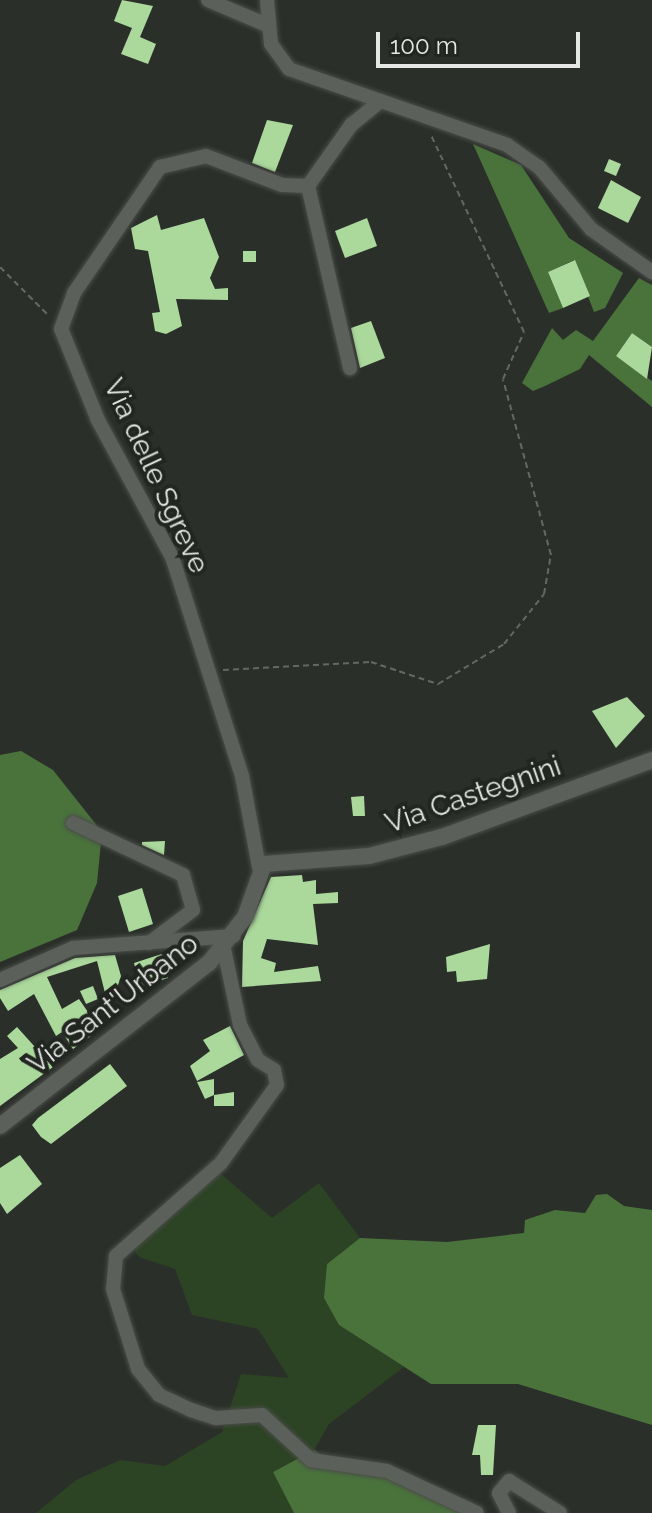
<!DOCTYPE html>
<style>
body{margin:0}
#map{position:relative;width:652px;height:1513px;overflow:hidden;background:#2b2f2a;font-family:Raleway,sans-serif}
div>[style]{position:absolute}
.green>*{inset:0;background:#2c4324}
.forest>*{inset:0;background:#4a733c}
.building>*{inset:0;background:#abd99c}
.path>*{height:2px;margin-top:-1px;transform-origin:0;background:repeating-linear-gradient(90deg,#646763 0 6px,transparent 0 10px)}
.roads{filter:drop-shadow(0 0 2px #4a4d49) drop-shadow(0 0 2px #4a4d49)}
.minor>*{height:14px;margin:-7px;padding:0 7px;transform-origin:7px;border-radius:7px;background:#5c605a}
.tertiary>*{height:16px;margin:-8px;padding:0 8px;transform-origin:8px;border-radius:8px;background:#5c605a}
span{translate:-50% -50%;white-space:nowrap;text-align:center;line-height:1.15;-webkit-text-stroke:8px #222621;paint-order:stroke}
.street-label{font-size:28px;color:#e4e7e3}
.scale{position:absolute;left:376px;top:32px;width:204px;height:36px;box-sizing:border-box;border:4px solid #e4e7e3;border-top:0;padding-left:10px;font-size:24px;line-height:28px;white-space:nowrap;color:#e4e7e3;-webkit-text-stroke:6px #222621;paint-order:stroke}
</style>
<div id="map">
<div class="green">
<i style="clip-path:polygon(213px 1167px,272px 1218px,319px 1183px,360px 1238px,327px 1264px,339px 1325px,404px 1367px,329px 1424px,314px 1450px,273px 1472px,294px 1513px,36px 1513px,76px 1480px,120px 1460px,165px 1466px,222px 1432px,241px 1374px,289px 1378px,258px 1329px,192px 1315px,175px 1269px,139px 1257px,126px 1239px)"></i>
</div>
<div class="forest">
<i style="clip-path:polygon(473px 144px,521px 165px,569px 238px,623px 273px,605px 308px,594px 312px,574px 260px,548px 272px,563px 308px,549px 313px)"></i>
<i style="clip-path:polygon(639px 278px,652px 285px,652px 347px,632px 333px,616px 356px,652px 381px,652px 407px,589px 355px,580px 369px,545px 386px,533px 391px,522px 383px,552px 328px,563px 340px,576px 330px,593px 341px)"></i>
<i style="clip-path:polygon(21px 751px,53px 770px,102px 832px,97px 883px,77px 930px,0 962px,0 755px)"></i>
<i style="clip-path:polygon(607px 1194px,624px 1206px,652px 1210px,652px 1425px,518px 1384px,431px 1384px,339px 1325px,324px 1298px,327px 1264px,360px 1238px,447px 1242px,524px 1233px,525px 1220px,555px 1210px,585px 1213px,596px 1195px)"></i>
<i style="clip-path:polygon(314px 1450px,342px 1468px,404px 1482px,468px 1513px,294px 1513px,273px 1472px)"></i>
</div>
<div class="building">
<i style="clip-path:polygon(122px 0,153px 6px,140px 37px,156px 44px,148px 64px,121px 54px,132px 28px,114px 21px)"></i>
<i style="clip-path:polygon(267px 120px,293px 125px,275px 172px,252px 163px)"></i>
<i style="clip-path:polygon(609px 159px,621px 164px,616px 176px,604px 171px)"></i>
<i style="clip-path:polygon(611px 180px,641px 197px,628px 223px,598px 208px)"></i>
<i style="clip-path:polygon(157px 215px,161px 230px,204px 218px,219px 257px,210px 278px,215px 289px,228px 288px,228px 300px,176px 299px,182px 326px,166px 334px,155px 331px,152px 313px,160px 312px,148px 251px,135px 249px,131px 228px)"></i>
<i style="clip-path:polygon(367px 218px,377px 246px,345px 258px,335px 231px)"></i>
<i style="clip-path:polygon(243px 251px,256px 251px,256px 262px,243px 262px)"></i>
<i style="clip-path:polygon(575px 260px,590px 296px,563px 308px,548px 272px)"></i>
<i style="clip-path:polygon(371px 321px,385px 358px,360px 368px,351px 328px)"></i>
<i style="clip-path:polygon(632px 333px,652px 347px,647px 379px,616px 356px)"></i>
<i style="clip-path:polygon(627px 697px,645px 716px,616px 748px,592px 711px)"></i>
<i style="clip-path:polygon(364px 796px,365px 816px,353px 816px,351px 797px)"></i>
<i style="clip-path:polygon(165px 841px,164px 855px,142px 845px,142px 842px)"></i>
<i style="clip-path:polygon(302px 875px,303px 882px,316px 880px,316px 894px,338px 892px,338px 903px,313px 904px,318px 945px,267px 939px,261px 958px,276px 963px,274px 972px,318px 966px,321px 981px,242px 987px,243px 941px,271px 877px)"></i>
<i style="clip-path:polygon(142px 888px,153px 924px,129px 932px,118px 896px)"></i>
<i style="clip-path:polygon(490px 944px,487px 979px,457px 982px,456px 971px,447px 972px,446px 957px)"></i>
<i style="clip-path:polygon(174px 950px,177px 965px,168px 967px,168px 978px,140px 987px,134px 963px)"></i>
<i style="clip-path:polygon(115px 955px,121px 976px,117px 988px,105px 993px,97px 961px,47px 977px,62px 1009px,79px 999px,92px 1018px,84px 1023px,92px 1035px,73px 1049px,62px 1032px,56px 1036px,34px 994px,8px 1011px,0 998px,0 990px,75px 958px)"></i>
<i style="clip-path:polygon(93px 986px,98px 999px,86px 1004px,80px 991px)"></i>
<i style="clip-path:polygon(230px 1026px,244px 1055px,197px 1081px,190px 1066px,210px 1051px,203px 1040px)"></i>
<i style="clip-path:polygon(17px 1027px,53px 1067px,0 1106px,0 1059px,18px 1048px,7px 1036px)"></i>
<i style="clip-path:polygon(110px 1064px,127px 1086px,51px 1144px,41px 1137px,32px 1125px,38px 1118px)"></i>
<i style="clip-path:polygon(214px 1079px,214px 1095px,234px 1092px,234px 1106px,214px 1106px,214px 1095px,205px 1099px,197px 1082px)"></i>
<i style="clip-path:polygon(20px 1155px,42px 1184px,7px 1214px,0 1203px,0 1168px)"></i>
<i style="clip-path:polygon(478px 1425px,496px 1425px,493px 1475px,481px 1475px,480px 1455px,472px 1455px)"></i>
</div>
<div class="path">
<i style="left:0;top:267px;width:69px;rotate:45deg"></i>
<i style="left:223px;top:670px;width:148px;rotate:-3.1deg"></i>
<i style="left:371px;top:662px;width:71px;rotate:18.2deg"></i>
<i style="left:438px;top:684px;width:77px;rotate:-31.2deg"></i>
<i style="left:504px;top:644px;width:64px;rotate:-51.3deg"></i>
<i style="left:544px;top:594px;width:40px;rotate:-80deg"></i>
<i style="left:551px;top:555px;width:182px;rotate:-105.3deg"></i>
<i style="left:503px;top:379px;width:51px;rotate:-65.9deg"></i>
<i style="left:524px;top:332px;width:218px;rotate:-115.3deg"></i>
</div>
<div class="roads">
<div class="minor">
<i style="left:208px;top:0;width:64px;rotate:23deg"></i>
<i style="left:267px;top:0;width:44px;rotate:84.8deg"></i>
<i style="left:271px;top:44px;width:31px;rotate:54deg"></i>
<i style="left:289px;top:69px;width:231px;rotate:19.2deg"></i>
<i style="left:507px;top:145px;width:39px;rotate:35deg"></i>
<i style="left:539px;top:167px;width:81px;rotate:50deg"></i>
<i style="left:591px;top:229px;width:75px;rotate:35.2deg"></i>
<i style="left:308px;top:186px;width:187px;rotate:77deg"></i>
<i style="left:73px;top:823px;width:122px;rotate:25.3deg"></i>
<i style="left:183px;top:875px;width:36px;rotate:74deg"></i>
<i style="left:193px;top:910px;width:55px;rotate:143.1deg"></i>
<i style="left:259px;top:867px;width:93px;rotate:-100.6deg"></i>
<i style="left:242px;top:776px;width:230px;rotate:-107.7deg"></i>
<i style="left:172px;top:557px;width:156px;rotate:-118.4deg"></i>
<i style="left:98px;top:420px;width:98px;rotate:-112.1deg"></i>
<i style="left:61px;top:329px;width:38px;rotate:-70deg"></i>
<i style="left:74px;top:293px;width:153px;rotate:-55.7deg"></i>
<i style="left:160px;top:167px;width:47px;rotate:-13.4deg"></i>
<i style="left:206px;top:156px;width:81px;rotate:20.9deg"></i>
<i style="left:282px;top:185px;width:26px;rotate:2deg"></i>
<i style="left:308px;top:186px;width:75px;rotate:-54.8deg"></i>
<i style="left:351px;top:125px;width:32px;rotate:-39deg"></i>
<i style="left:224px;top:949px;width:78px;rotate:78.1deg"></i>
<i style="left:240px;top:1025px;width:39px;rotate:63deg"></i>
<i style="left:258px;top:1060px;width:19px;rotate:32deg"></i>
<i style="left:274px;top:1070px;width:15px;rotate:79deg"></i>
<i style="left:277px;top:1085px;width:96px;rotate:125.7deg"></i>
<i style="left:221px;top:1163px;width:140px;rotate:138.5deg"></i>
<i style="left:116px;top:1256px;width:33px;rotate:95deg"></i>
<i style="left:113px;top:1289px;width:84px;rotate:72.6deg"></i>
<i style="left:138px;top:1369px;width:33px;rotate:51deg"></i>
<i style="left:159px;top:1395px;width:35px;rotate:25deg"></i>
<i style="left:191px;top:1410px;width:26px;rotate:18deg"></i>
<i style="left:216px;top:1418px;width:46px;rotate:-3.7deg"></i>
<i style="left:262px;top:1415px;width:67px;rotate:42.6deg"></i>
<i style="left:311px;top:1460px;width:77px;rotate:8.2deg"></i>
<i style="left:387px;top:1471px;width:99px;rotate:25deg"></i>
<i style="left:0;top:980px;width:80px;rotate:-23.7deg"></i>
<i style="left:73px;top:948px;width:161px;rotate:-4.3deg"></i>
<i style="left:509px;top:1513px;width:22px;rotate:-117deg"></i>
<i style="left:499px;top:1493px;width:16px;rotate:-50deg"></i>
<i style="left:509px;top:1481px;width:60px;rotate:32.1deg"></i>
</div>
<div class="tertiary">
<i style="left:0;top:1126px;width:265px;rotate:-38deg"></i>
<i style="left:209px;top:963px;width:58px;rotate:-52deg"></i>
<i style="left:245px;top:917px;width:56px;rotate:-70.3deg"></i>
<i style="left:264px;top:864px;width:105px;rotate:-4.4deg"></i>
<i style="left:369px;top:856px;width:75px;rotate:-14.6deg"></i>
<i style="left:442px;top:837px;width:224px;rotate:-20.1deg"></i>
</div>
</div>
<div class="street-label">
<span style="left:156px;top:476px;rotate:65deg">Via delle Sgreve</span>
<span style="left:473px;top:795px;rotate:-19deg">Via Castegnini</span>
<span style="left:113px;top:1004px;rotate:-38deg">Via Sant'Urbano</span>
</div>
<div class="scale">100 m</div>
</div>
